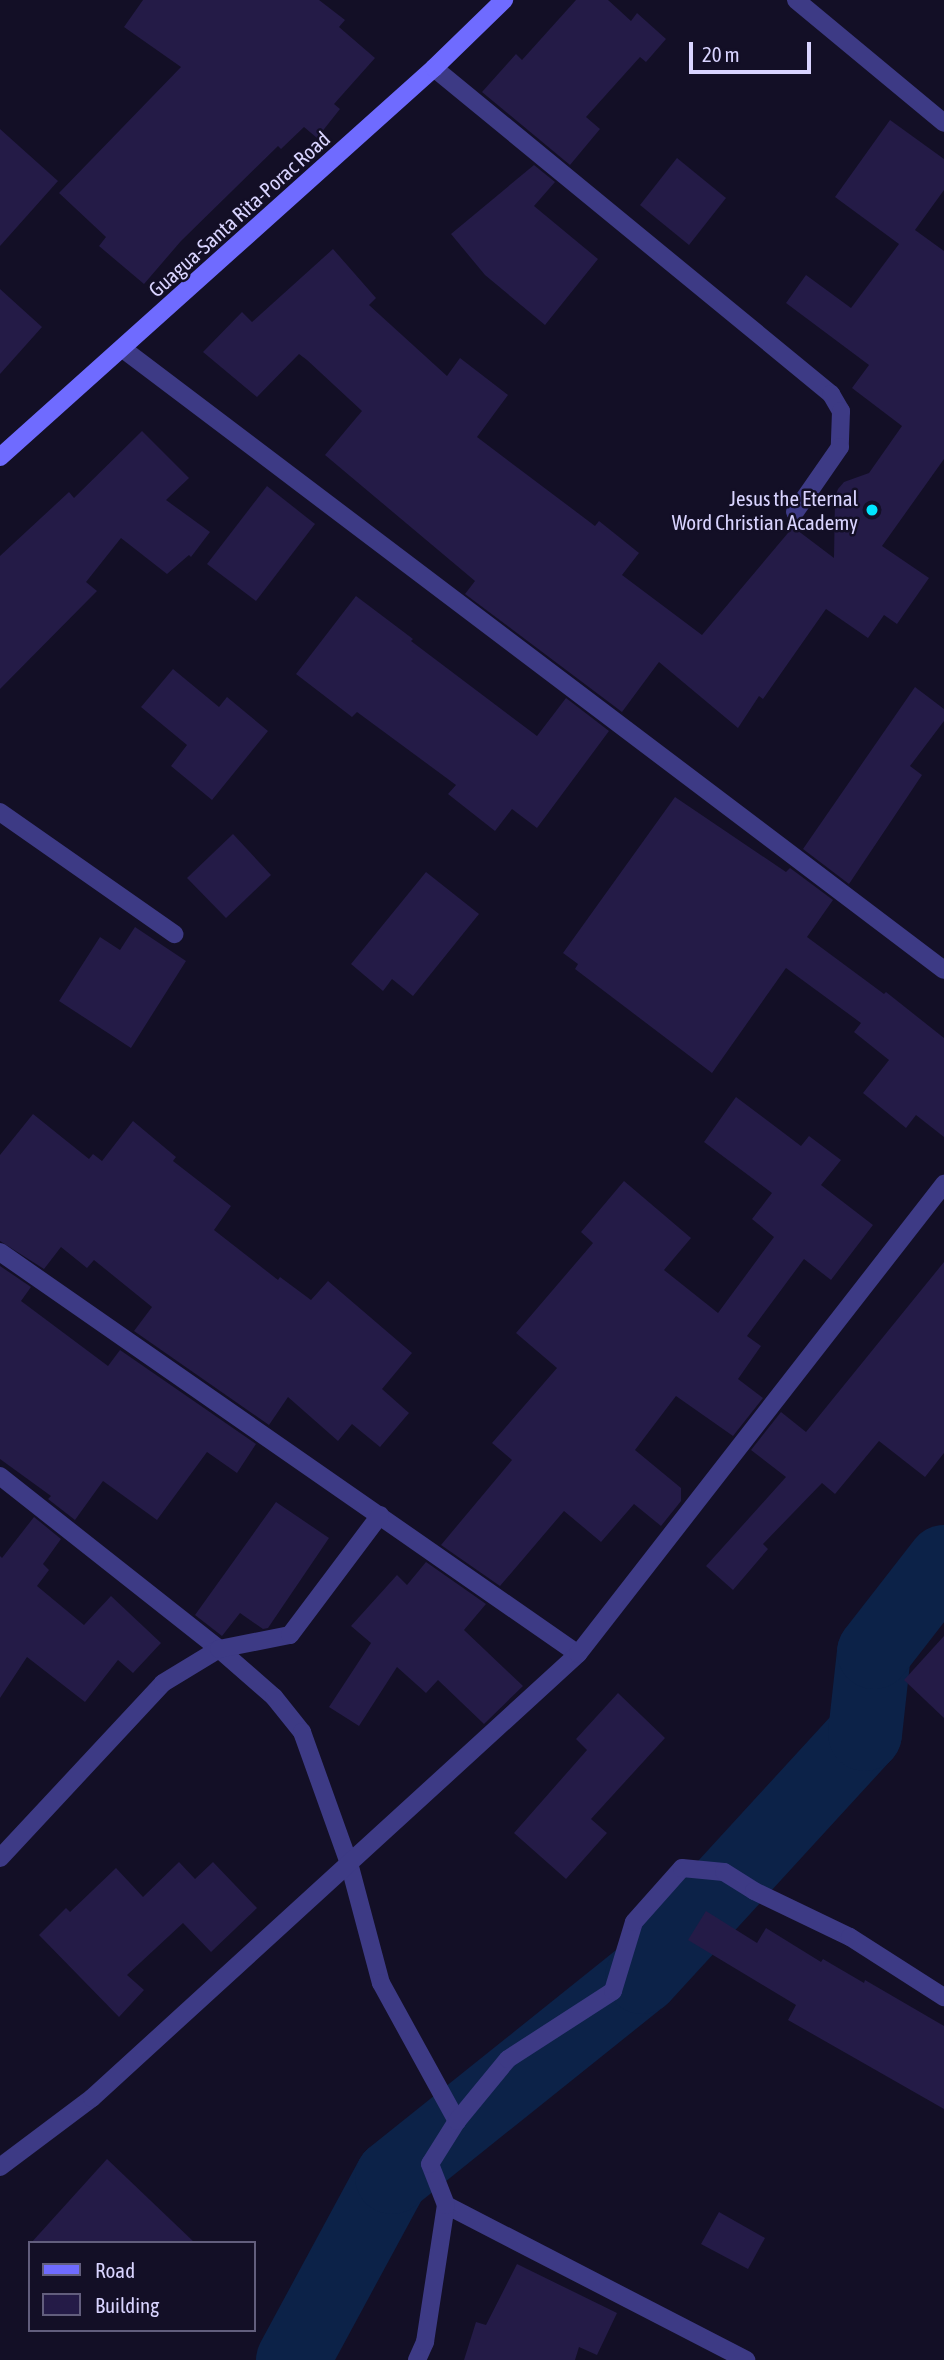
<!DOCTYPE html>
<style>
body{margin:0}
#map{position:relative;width:944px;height:2360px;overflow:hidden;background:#130f26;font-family:"Asap Condensed",sans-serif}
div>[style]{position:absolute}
.river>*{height:74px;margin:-37px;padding:0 37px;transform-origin:37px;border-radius:37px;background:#0c2248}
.building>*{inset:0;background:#241b47}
.minor>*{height:18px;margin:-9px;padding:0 9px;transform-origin:9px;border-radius:9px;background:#3d3a85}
.secondary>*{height:18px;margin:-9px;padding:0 9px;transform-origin:9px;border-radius:9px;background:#6f6bff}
.dots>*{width:19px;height:19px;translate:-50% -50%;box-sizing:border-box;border:4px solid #130f26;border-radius:50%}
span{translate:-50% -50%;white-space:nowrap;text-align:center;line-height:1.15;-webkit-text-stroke:5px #130f26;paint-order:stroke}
.street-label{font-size:21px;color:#d9d4ff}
.poi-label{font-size:21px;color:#d9d4ff}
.right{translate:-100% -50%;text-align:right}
.legend{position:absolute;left:28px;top:2241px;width:228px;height:91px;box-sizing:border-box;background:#130f26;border:2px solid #625e7d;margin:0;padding:9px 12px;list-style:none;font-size:21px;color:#d9d4ff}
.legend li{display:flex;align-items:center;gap:14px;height:35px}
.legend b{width:35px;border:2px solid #625e7d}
.scale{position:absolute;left:689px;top:42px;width:122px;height:32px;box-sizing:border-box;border:4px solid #d9d4ff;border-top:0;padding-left:9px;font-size:21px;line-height:24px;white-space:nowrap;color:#d9d4ff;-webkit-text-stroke:5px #130f26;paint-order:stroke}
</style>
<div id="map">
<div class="river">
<i style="left:293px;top:2360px;width:208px;rotate:-61.6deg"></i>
<i style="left:392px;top:2177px;width:320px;rotate:-38.7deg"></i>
<i style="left:642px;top:1977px;width:330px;rotate:-47.5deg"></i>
<i style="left:865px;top:1734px;width:82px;rotate:-83.7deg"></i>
<i style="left:874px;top:1652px;width:114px;rotate:-52.1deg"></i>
</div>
<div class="building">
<i style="clip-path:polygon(143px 0,319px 0,345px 20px,339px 27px,375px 58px,334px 104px,340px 109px,317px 138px,304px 127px,281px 149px,278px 146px,181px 241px,144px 284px,99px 246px,106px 237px,59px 193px,181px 67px,124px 27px)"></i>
<i style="clip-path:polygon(576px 0,608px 0,631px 21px,637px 13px,666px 39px,646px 62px,640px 57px,586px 117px,600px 129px,570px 165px,482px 92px,516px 54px,522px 60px)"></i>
<i style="clip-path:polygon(890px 120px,944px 159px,944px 190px,915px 230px,944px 251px,944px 459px,882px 546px,929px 578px,897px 624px,884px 615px,868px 638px,826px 609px,763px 699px,759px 696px,738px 728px,659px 662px,622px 712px,465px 594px,475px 581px,325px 455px,362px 411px,307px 360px,299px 354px,257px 397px,203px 352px,242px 312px,252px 322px,333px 249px,376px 298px,369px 305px,447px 376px,460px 358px,508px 395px,477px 437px,595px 526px,599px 521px,639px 553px,622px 575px,702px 635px,793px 527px,834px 558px,835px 497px,838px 489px,844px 482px,869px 473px,902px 426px,852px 388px,869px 365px,786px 303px,806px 275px,851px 308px,899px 244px,835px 197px)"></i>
<i style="clip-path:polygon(0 129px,58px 181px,0 246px)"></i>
<i style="clip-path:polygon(677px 158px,726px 198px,689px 245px,640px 205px)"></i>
<i style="clip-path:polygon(534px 165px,555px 182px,534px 206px,598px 259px,545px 325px,485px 275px,451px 234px)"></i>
<i style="clip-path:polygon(0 289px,42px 327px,0 374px)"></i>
<i style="clip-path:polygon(142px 431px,189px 478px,166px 500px,210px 532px,191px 557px,189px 555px,167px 574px,121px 538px,86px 582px,97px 591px,0 689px,0 556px,69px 492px,74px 498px)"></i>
<i style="clip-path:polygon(267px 486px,315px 524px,256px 601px,207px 564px)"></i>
<i style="clip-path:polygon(356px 596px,413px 639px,411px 641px,537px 736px,566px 698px,609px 731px,537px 828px,512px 809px,495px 831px,448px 794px,456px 785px,357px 712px,352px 717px,296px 674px)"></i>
<i style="clip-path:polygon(173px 669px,219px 707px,227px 697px,268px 731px,212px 800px,171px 766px,187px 745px,141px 707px)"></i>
<i style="clip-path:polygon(915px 687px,944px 709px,944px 721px,910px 766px,922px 775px,849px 884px,803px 849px)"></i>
<i style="clip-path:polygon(675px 797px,786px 872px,790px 868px,833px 900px,807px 937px,884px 994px,886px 992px,944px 1038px,944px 1137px,916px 1115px,906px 1128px,863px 1093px,889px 1060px,854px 1032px,861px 1023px,786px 968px,712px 1073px,575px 969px,578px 964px,563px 953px)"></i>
<i style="clip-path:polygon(233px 834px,271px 875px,226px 918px,187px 878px)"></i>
<i style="clip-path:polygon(426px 872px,479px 914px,413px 996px,392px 979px,383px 991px,351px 964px)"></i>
<i style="clip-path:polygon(135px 927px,186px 961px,131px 1048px,59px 1001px,100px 937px,120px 950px)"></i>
<i style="clip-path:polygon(736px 1097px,801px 1146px,809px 1136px,841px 1160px,821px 1185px,873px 1225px,831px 1280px,804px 1259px,747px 1336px,761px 1346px,738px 1379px,763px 1398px,733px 1436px,676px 1396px,635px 1450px,681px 1488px,681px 1501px,661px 1526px,634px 1504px,601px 1542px,564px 1511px,500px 1586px,441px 1545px,512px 1460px,492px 1443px,557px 1368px,516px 1333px,593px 1243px,581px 1232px,624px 1181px,691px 1238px,664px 1270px,718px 1313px,774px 1237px,752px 1219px,772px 1193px,704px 1142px)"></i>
<i style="clip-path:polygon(33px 1114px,89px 1159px,93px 1154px,102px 1161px,133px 1121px,176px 1157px,173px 1161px,231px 1206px,214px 1230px,278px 1280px,280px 1277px,311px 1300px,328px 1281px,412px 1353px,382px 1389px,409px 1413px,380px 1447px,352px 1424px,338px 1441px,288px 1397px,269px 1425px,134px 1331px,152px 1307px,94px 1260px,87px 1268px,61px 1247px,44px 1269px,0 1241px,0 1155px)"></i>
<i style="clip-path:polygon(944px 1262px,944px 1453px,925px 1477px,879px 1441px,835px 1494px,822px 1483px,763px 1544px,768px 1549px,733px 1590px,706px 1566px,786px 1477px,751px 1450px,781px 1412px,806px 1432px)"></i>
<i style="clip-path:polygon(0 1266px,31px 1287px,21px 1301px,108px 1366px,120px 1350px,256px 1444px,237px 1473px,207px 1452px,157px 1520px,103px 1481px,75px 1520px,48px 1499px,51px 1496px,0 1459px)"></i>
<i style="clip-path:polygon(276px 1502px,329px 1538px,268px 1628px,263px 1629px,240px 1613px,222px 1636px,195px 1615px)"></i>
<i style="clip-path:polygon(34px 1517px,61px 1539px,43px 1564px,49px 1570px,37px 1586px,84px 1625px,111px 1596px,161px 1643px,133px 1673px,118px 1660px,85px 1702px,27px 1657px,0 1698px,0 1556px,2px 1558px)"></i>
<i style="clip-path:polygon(426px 1562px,486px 1604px,464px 1630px,523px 1686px,484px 1724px,438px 1680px,426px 1693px,397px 1667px,359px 1726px,329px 1707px,371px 1643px,351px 1626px,397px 1575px,407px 1585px)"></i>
<i style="clip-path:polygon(944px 1636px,944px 1718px,904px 1680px)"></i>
<i style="clip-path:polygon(618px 1693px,665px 1738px,591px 1819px,607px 1833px,566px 1879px,514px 1833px,587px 1750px,576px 1739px)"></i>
<i style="clip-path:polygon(179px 1862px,195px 1879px,213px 1862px,257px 1908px,211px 1952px,183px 1923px,127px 1975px,144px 1990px,119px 2017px,39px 1935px,66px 1908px,70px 1912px,116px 1868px,143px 1897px)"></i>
<i style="clip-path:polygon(706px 1911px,757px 1943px,766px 1928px,821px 1962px,823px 1959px,864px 1983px,865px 1980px,944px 2026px,944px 2109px,788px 2020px,796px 2005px,688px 1940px)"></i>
<i style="clip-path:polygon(107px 2159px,195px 2243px,31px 2243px)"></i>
<i style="clip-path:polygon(719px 2212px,765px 2238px,748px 2269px,701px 2244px)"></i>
<i style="clip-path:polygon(517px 2264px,617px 2313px,597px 2355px,579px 2347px,575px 2360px,464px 2360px,476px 2322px,486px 2325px)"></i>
</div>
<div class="minor">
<i style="left:796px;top:0;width:192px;rotate:39.7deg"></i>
<i style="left:434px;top:68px;width:514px;rotate:39.39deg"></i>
<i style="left:831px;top:394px;width:20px;rotate:60deg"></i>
<i style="left:841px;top:411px;width:36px;rotate:92deg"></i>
<i style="left:840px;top:447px;width:79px;rotate:124.7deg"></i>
<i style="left:123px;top:349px;width:1029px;rotate:37.1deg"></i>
<i style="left:0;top:812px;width:213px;rotate:35deg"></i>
<i style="left:0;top:1252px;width:704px;rotate:34.82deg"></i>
<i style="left:0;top:1476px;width:279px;rotate:38.3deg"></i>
<i style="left:219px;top:1649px;width:73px;rotate:41.1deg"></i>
<i style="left:274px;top:1697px;width:45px;rotate:51.3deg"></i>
<i style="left:302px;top:1732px;width:139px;rotate:70.3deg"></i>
<i style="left:349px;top:1863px;width:124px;rotate:75.1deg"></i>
<i style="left:381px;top:1983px;width:158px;rotate:61.2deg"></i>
<i style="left:0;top:1858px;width:239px;rotate:-47deg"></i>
<i style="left:163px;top:1683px;width:66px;rotate:-31.3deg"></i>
<i style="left:219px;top:1649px;width:72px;rotate:-11.2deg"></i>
<i style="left:290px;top:1635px;width:150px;rotate:-53.1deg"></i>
<i style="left:0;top:2167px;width:115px;rotate:-36.9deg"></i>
<i style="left:92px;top:2098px;width:658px;rotate:-42.41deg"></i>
<i style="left:578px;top:1654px;width:596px;rotate:-52.09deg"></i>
<i style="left:446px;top:2205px;width:338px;rotate:27.3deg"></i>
<i style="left:417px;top:2360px;width:20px;rotate:-66deg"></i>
<i style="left:425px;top:2342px;width:139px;rotate:-81.3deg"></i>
<i style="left:446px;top:2205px;width:44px;rotate:-111.3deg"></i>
<i style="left:430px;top:2164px;width:51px;rotate:-57.9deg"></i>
<i style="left:457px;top:2121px;width:80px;rotate:-50.6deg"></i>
<i style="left:508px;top:2059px;width:125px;rotate:-32.9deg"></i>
<i style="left:613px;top:1991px;width:72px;rotate:-73.1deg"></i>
<i style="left:634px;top:1922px;width:72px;rotate:-48.4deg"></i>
<i style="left:682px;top:1868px;width:42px;rotate:5.4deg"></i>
<i style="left:724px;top:1872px;width:36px;rotate:32deg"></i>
<i style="left:754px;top:1891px;width:106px;rotate:25.6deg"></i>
<i style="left:850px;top:1937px;width:112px;rotate:32.6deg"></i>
</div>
<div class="secondary">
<i style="left:0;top:457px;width:583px;rotate:-41.87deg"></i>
<i style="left:434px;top:68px;width:98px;rotate:-44.2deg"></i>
</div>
<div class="dots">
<i style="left:872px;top:510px;background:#00e5ff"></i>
</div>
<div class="street-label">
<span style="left:239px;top:214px;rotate:-42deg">Guagua-Santa Rita-Porac Road</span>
</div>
<div class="poi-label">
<span class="right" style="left:858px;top:510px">Jesus the Eternal<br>Word Christian Academy</span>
</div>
<ul class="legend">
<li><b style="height:9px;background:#6f6bff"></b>Road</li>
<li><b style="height:19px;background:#241b47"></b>Building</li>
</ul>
<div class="scale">20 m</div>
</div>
